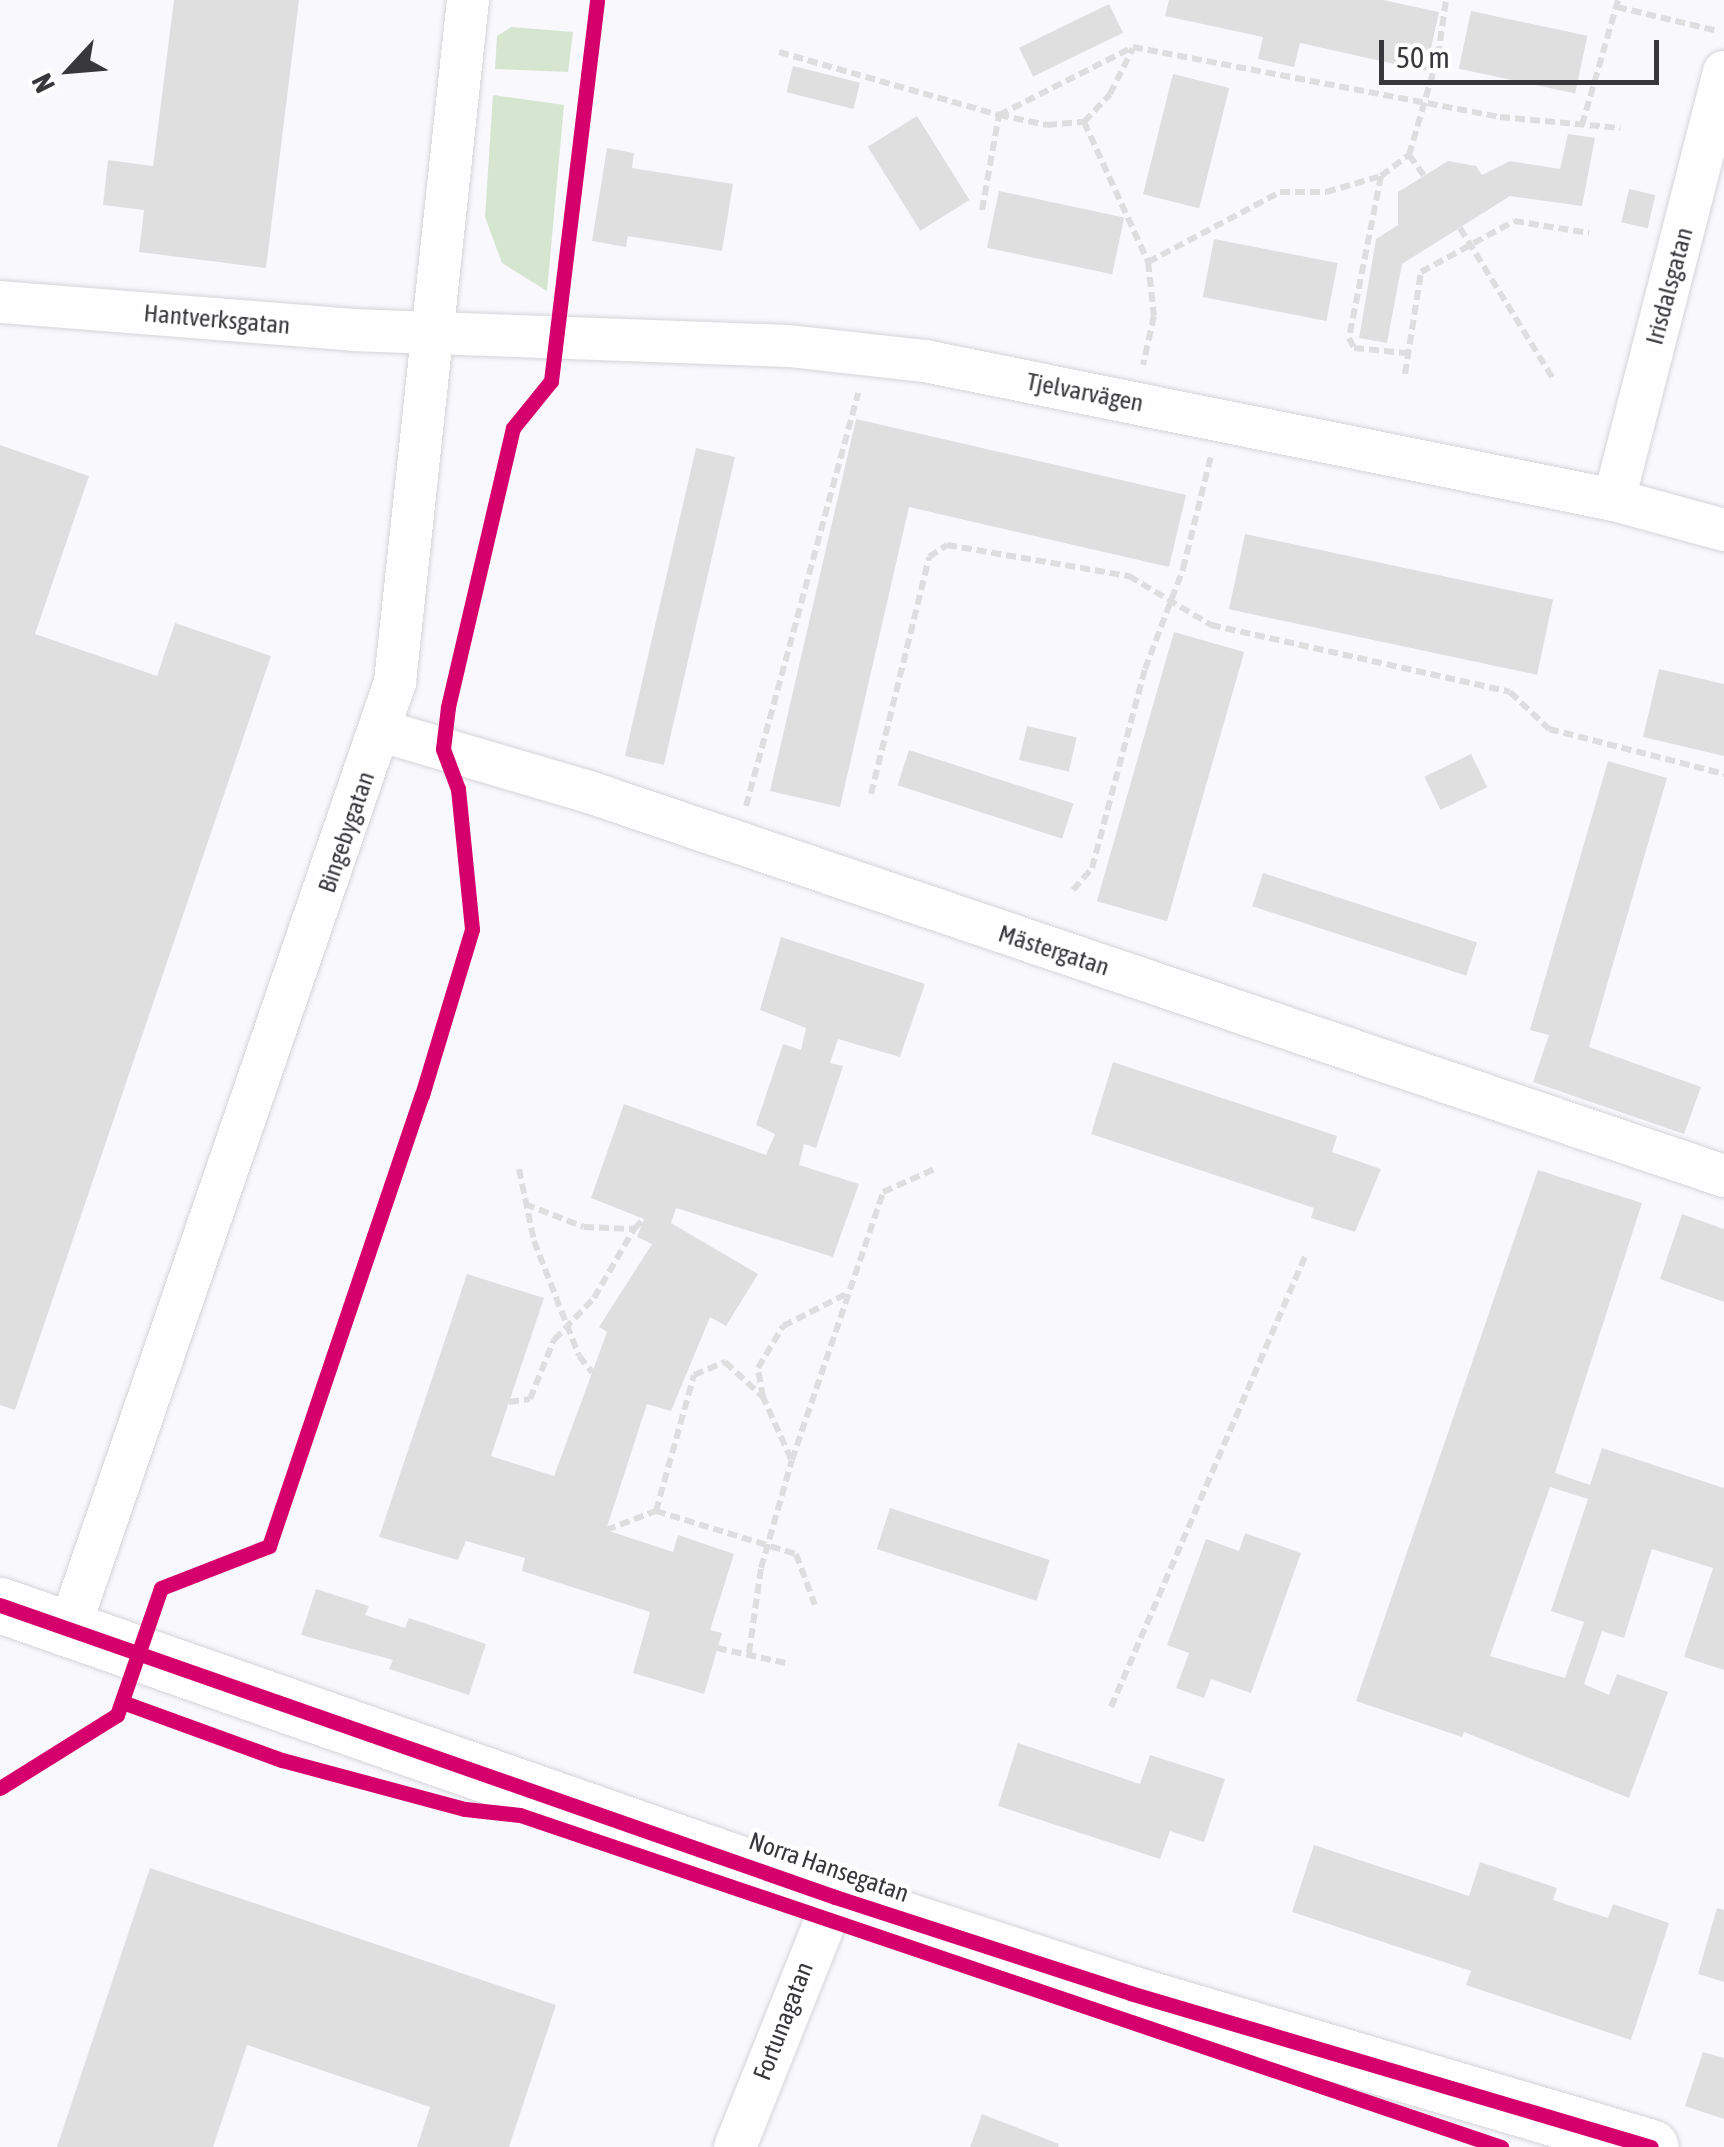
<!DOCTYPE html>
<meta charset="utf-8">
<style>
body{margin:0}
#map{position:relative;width:1724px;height:2147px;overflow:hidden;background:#f9f8fd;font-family:"Asap Condensed",sans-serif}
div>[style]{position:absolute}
.green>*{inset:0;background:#d6e5cf}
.building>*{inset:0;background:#e0dfe0;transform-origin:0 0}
.path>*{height:6px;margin-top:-3px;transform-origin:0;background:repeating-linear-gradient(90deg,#dfdedf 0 10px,transparent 0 15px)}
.roads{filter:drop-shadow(0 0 2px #d5d4d8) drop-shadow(0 0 2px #d5d4d8)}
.street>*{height:42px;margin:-21px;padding:0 21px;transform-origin:21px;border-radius:21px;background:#fefeff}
.secondary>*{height:55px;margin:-27.5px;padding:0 27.5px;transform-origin:27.5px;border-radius:27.5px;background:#fefeff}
.cycleway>*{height:15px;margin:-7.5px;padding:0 7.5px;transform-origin:7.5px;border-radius:7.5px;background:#d6006c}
span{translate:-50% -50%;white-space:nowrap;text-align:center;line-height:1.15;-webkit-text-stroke:9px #fff;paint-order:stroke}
.street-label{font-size:25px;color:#38383c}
.north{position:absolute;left:20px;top:20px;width:100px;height:100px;-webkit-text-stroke:8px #fff;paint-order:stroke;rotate:244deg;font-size:28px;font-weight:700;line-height:40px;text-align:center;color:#38383c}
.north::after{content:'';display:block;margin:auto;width:35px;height:45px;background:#38383c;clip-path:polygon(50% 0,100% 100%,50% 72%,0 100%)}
.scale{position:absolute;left:1379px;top:40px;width:280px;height:45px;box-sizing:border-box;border:5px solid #38383c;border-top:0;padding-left:12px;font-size:30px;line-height:35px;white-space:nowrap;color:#38383c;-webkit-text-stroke:8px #fff;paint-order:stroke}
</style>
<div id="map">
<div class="green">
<div style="clip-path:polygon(511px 27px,573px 32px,568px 72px,495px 69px,497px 36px)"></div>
<div style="clip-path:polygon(493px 95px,564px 105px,547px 291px,502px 263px,485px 217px)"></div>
</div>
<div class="building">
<div style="clip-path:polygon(174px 0,299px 0,266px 268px,139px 252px,144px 210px,103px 205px,108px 160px,153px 166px)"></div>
<div style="clip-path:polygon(1169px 0,1383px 0,1439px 12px,1426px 71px,1300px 43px,1294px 67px,1258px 59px,1263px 37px,1165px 16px)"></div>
<div style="left:1109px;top:4px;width:32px;height:100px;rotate:64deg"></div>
<div style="left:1471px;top:11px;width:119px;height:59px;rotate:12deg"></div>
<div style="left:793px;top:66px;width:69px;height:27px;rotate:14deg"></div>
<div style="left:1173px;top:74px;width:58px;height:124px;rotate:14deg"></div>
<div style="left:917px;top:116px;width:99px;height:58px;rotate:58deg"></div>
<div style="clip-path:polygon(1568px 134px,1595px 138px,1582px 206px,1510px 196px,1402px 264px,1387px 343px,1359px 338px,1376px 239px,1398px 225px,1398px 192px,1448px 161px,1476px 166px,1482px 175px,1510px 161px,1560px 169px)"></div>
<div style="clip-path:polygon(607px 148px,634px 153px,632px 168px,733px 184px,722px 251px,628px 236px,626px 247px,592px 241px)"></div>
<div style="left:1629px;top:189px;width:27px;height:34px;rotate:13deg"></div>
<div style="left:999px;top:191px;width:128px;height:58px;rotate:12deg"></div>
<div style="left:1214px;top:239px;width:126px;height:59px;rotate:11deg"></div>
<div style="clip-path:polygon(856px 419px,1186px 495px,1169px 567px,909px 507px,840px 807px,770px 791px)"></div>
<div style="clip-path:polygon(0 445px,89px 476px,35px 634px,157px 676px,175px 623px,271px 656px,15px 1410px,0 1405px)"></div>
<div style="left:696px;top:448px;width:40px;height:316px;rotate:13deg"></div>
<div style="left:1245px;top:534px;width:315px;height:77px;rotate:12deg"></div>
<div style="left:1174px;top:632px;width:73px;height:280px;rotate:16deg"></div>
<div style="clip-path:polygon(1659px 669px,1724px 684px,1724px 756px,1643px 737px)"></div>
<div style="left:1027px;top:726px;width:51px;height:35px;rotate:13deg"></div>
<div style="left:909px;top:750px;width:173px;height:37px;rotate:18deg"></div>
<div style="left:1471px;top:754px;width:37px;height:52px;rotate:64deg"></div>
<div style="clip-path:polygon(1608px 761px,1667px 778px,1589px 1047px,1701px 1087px,1684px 1134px,1533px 1082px,1549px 1035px,1530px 1030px)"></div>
<div style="left:1263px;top:873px;width:225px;height:35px;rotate:18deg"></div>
<div style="clip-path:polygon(781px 937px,925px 984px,900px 1057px,838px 1039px,830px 1063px,843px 1066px,816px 1148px,804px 1144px,799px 1165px,859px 1184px,833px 1257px,676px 1208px,671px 1223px,758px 1274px,726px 1326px,710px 1317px,671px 1411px,647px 1404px,606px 1530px,673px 1552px,678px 1535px,734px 1554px,710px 1630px,722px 1633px,704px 1694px,633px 1673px,650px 1612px,522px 1571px,525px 1558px,466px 1541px,458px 1560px,379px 1537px,467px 1274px,544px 1298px,491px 1456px,554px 1476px,607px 1332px,599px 1327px,652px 1244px,637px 1237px,644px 1219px,591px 1198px,624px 1104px,766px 1155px,775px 1134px,756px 1125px,783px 1044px,801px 1050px,806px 1028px,760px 1010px)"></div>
<div style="clip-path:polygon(1113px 1062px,1337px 1136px,1332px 1152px,1381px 1169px,1355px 1232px,1311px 1218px,1314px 1208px,1091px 1134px)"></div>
<div style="clip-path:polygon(evenodd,1538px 1170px,1642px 1203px,1555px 1473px,1590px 1485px,1602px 1448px,1724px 1488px,1724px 1670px,1684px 1657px,1713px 1568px,1652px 1549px,1624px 1638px,1602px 1631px,1584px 1684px,1609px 1695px,1617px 1674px,1668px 1692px,1629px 1798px,1464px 1732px,1462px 1737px,1356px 1701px,1538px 1170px,1550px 1487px,1588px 1499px,1551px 1611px,1584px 1622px,1565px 1678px,1490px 1656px,1550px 1487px)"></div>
<div style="clip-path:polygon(1682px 1214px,1724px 1229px,1724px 1302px,1660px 1279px)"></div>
<div style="left:890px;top:1508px;width:168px;height:43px;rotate:18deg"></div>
<div style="clip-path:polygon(1245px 1533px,1301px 1553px,1251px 1693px,1211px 1679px,1204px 1698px,1176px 1688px,1189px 1653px,1167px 1645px,1206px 1539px,1239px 1551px)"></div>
<div style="clip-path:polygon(316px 1589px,369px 1606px,365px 1615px,405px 1628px,409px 1618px,486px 1644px,469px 1695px,389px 1669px,393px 1660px,301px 1635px)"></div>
<div style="clip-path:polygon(1018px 1743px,1140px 1784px,1150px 1755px,1225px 1779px,1204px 1842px,1170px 1831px,1160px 1859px,998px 1806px)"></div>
<div style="clip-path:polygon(1314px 1845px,1469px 1896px,1480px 1862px,1557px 1888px,1553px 1900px,1608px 1918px,1613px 1904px,1669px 1923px,1631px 2040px,1466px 1985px,1471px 1971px,1292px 1912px)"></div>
<div style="clip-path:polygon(150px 1868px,556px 2005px,509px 2147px,417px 2147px,430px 2107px,247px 2045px,213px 2147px,57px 2147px)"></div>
<div style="clip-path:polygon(1717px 1908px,1724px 1910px,1724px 1982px,1698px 1974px)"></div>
<div style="clip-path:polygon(1703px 2052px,1724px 2058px,1724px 2119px,1685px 2106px)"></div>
<div style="clip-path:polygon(982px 2114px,1059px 2144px,1058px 2147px,970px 2147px)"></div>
</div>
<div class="path">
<div style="left:1617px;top:7px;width:104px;rotate:13.4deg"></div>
<div style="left:779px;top:52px;width:229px;rotate:16deg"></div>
<div style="left:999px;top:115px;width:150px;rotate:-26.9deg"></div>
<div style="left:1133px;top:47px;width:374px;rotate:10.8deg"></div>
<div style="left:1500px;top:117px;width:121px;rotate:5.2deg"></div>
<div style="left:1084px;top:122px;width:154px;rotate:65.4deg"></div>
<div style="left:1148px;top:262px;width:54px;rotate:83.7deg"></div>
<div style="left:1154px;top:316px;width:50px;rotate:102.7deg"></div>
<div style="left:1582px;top:125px;width:130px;rotate:-73.9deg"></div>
<div style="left:1409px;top:155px;width:26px;rotate:54deg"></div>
<div style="left:1381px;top:176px;width:165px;rotate:101.2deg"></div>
<div style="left:1349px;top:338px;width:11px;rotate:63deg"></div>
<div style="left:1354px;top:348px;width:52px;rotate:5.5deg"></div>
<div style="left:982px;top:210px;width:97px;rotate:-79.9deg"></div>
<div style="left:999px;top:115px;width:49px;rotate:11.8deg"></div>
<div style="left:1047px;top:125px;width:37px;rotate:-5deg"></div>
<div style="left:1084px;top:122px;width:38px;rotate:-47deg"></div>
<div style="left:1110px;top:94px;width:51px;rotate:-63.4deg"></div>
<div style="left:1460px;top:228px;width:179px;rotate:58.3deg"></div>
<div style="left:1148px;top:262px;width:149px;rotate:-27.9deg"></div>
<div style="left:1280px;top:192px;width:46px"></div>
<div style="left:1326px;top:192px;width:57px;rotate:-16.2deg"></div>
<div style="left:1381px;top:176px;width:35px;rotate:-37deg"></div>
<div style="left:1409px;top:155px;width:103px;rotate:-73.7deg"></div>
<div style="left:1438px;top:56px;width:57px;rotate:-81.9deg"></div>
<div style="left:1405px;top:374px;width:103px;rotate:-81.1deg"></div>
<div style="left:1421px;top:272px;width:106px;rotate:-28.7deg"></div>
<div style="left:1514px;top:221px;width:76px;rotate:9.1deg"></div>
<div style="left:871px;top:794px;width:244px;rotate:-76.2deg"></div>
<div style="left:929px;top:557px;width:22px;rotate:-34deg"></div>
<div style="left:947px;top:545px;width:185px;rotate:9.7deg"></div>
<div style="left:1129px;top:576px;width:96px;rotate:30.9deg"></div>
<div style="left:1211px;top:625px;width:306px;rotate:12.6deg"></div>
<div style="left:1510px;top:692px;width:54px;rotate:43.5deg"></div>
<div style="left:1549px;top:729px;width:181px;rotate:14.4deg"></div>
<div style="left:746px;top:806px;width:428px;rotate:-74.8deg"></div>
<div style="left:1073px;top:890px;width:29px;rotate:-49deg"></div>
<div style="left:1092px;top:868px;width:206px;rotate:-75.1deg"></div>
<div style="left:1145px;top:669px;width:107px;rotate:-69.2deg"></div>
<div style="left:1183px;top:569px;width:116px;rotate:-76.1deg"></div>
<div style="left:519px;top:1169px;width:74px;rotate:78.2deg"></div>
<div style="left:534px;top:1241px;width:123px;rotate:68.6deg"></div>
<div style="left:579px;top:1356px;width:21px;rotate:51deg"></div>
<div style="left:525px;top:1204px;width:63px;rotate:21.3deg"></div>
<div style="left:584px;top:1227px;width:50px;rotate:2.3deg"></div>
<div style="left:634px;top:1229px;width:14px;rotate:-45deg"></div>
<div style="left:509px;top:1402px;width:21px;rotate:-8deg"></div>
<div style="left:530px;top:1399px;width:64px;rotate:-67.9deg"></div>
<div style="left:554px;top:1340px;width:58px;rotate:-46.4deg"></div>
<div style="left:594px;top:1298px;width:80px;rotate:-59.9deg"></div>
<div style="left:791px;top:1459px;width:68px;rotate:-114.3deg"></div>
<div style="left:763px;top:1397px;width:29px;rotate:-100deg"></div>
<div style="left:758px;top:1368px;width:49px;rotate:-59.2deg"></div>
<div style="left:783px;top:1326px;width:75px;rotate:-26.9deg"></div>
<div style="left:656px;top:1511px;width:141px;rotate:-74.4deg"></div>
<div style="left:694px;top:1375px;width:34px;rotate:-23deg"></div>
<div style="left:725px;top:1362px;width:52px;rotate:42.6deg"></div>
<div style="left:606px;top:1530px;width:53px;rotate:-20.8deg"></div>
<div style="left:656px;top:1511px;width:146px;rotate:17.1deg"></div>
<div style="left:796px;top:1554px;width:54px;rotate:69.6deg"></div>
<div style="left:717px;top:1648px;width:70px;rotate:12.4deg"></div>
<div style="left:749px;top:1653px;width:86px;rotate:-82deg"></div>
<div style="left:761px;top:1568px;width:112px;rotate:-74deg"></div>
<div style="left:792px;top:1460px;width:283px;rotate:-71.2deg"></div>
<div style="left:883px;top:1192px;width:59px;rotate:-24deg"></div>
<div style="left:1111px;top:1707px;width:492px;rotate:-66.7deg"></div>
</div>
<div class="roads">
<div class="street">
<div style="left:0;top:302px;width:353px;rotate:4.5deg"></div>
<div style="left:352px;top:330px;width:437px;rotate:2.1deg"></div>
<div style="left:789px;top:346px;width:137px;rotate:6.3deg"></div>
<div style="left:925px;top:361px;width:703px;rotate:11.41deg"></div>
<div style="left:1614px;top:500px;width:114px;rotate:15.3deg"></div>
<div style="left:1614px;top:500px;width:442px;rotate:-75.6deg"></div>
<div style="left:382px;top:731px;width:213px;rotate:16.4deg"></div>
<div style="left:586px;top:791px;width:1201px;rotate:18.69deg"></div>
<div style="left:69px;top:1629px;width:1002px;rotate:-71deg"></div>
<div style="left:395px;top:682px;width:686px;rotate:-83.89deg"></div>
<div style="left:735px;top:2147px;width:269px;rotate:-68.2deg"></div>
</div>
<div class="secondary">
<div style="left:0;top:1605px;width:885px;rotate:19.27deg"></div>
<div style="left:835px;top:1897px;width:310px;rotate:18deg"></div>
<div style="left:1130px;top:1993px;width:543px;rotate:16.47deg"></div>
</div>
</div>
<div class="cycleway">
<div style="left:0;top:1605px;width:885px;rotate:19.27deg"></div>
<div style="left:835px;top:1897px;width:310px;rotate:18deg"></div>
<div style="left:1130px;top:1993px;width:543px;rotate:16.47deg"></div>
<div style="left:125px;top:1703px;width:167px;rotate:20deg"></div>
<div style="left:282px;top:1760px;width:189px;rotate:15deg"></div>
<div style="left:465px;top:1809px;width:55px;rotate:6.2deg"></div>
<div style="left:520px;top:1815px;width:1036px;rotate:18.7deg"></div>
<div style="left:0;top:1788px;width:138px;rotate:-32deg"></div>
<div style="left:117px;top:1715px;width:134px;rotate:-70.9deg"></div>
<div style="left:161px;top:1588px;width:116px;rotate:-21.3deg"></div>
<div style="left:269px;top:1546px;width:476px;rotate:-71.3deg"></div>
<div style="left:422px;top:1095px;width:173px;rotate:-73.2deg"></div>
<div style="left:472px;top:929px;width:141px;rotate:-95.7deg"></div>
<div style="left:458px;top:789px;width:43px;rotate:-110.6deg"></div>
<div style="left:443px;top:749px;width:42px;rotate:-83.2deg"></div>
<div style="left:448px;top:707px;width:286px;rotate:-76.9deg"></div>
<div style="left:513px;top:428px;width:60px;rotate:-51deg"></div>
<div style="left:551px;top:381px;width:384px;rotate:-83.1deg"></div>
</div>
<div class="street-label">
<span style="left:1669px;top:286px;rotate:-75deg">Irisdalsgatan</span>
<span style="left:217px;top:319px;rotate:5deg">Hantverksgatan</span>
<span style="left:1085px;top:392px;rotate:11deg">Tjelvarvägen</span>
<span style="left:346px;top:832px;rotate:-71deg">Bingebygatan</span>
<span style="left:1054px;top:950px;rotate:18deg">Mästergatan</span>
<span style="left:829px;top:1867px;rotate:19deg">Norra Hansegatan</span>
<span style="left:783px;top:2021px;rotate:-69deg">Fortunagatan</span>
</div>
<div class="north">N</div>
<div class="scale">50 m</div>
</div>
